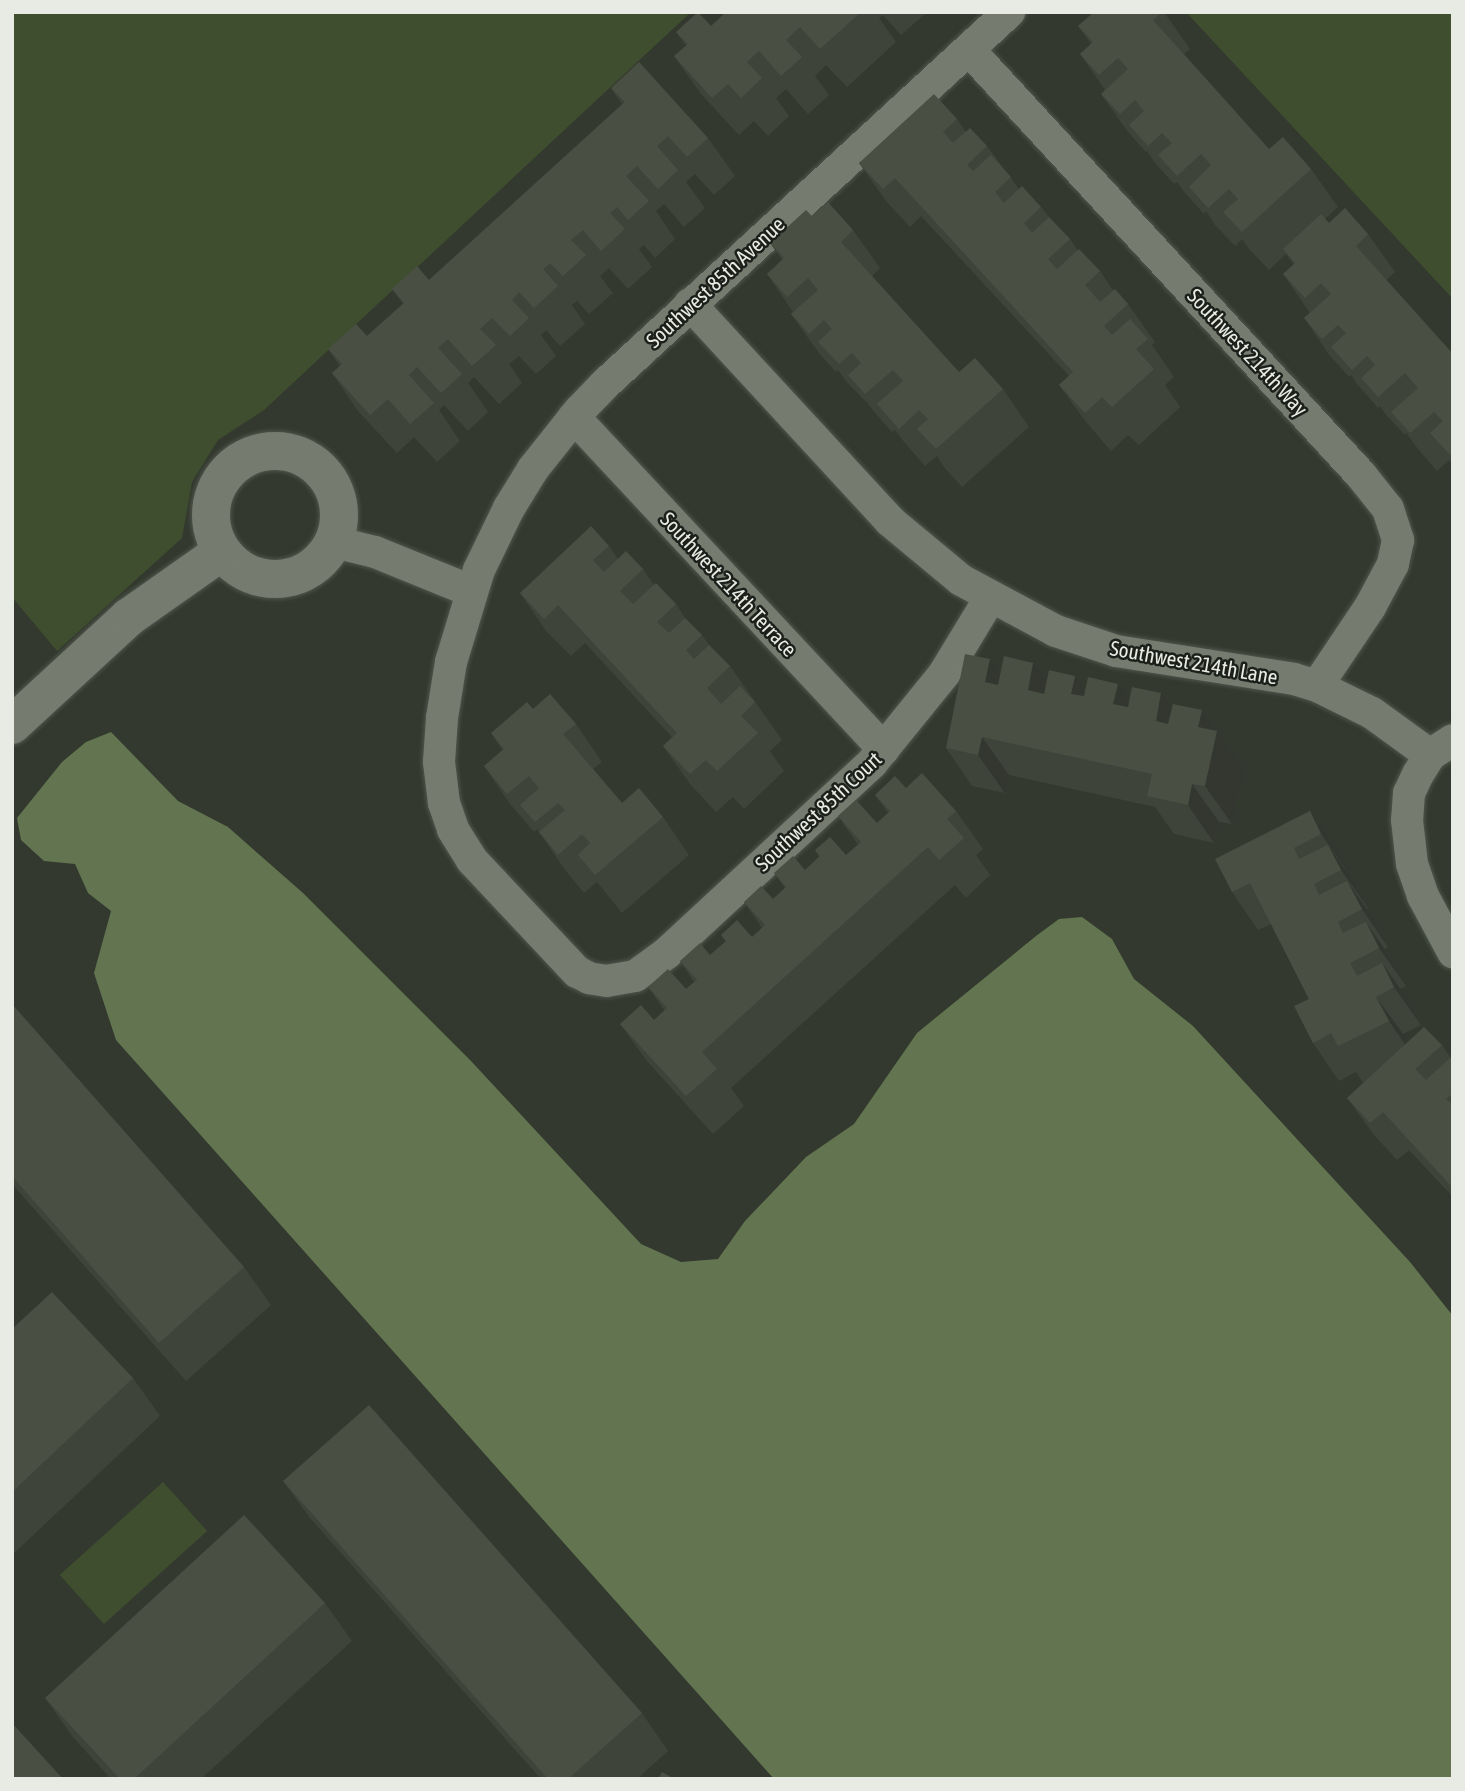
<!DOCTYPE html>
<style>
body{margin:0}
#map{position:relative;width:1465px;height:1791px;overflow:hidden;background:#33392e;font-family:"Asap Condensed",sans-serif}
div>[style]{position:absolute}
.green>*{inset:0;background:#3f4e2f;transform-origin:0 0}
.water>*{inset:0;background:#627550}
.roads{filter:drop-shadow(0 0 2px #50554c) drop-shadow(0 0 2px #50554c)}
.street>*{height:32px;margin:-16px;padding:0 16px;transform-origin:16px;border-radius:16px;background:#757c6f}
.secondary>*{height:38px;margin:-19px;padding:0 19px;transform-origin:19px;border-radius:19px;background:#757c6f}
.secondary>.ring{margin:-19px;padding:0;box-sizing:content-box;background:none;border:38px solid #757c6f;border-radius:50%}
.wall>*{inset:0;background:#3f443a}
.shaded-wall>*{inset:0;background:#33372f}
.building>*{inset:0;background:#494f43}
span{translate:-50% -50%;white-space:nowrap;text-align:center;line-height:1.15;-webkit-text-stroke:5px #1c1f1a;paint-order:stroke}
.street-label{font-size:21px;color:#e7ebe4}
.frame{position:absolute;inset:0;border:14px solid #e7ebe4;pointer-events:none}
</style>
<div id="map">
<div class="green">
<div style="clip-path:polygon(12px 12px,691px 12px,264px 410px,218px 440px,192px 482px,182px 538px,57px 651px,12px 597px)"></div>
<div style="clip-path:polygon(1186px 12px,1453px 12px,1453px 299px)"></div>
<div style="left:163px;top:1482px;width:66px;height:139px;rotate:48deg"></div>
</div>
<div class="water">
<div style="clip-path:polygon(111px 732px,178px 801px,228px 827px,303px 893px,471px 1061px,641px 1244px,681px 1262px,718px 1259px,745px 1221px,806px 1157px,854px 1124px,917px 1033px,1036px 936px,1059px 919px,1082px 917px,1112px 939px,1134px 979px,1193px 1026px,1410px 1262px,1453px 1316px,1453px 1779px,774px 1779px,116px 1040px,94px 973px,111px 911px,88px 893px,75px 864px,44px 861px,21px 840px,17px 818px,62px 762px,86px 742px)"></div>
</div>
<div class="roads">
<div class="street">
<div style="left:969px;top:50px;width:578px;rotate:47.31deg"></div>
<div style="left:1361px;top:475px;width:43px;rotate:51.5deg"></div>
<div style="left:1388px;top:509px;width:33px;rotate:72deg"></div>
<div style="left:1398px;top:540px;width:25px;rotate:102deg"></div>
<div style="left:1393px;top:564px;width:49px;rotate:118.1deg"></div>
<div style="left:1370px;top:607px;width:95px;rotate:123.9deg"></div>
<div style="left:690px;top:304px;width:295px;rotate:47.3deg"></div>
<div style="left:890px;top:521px;width:92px;rotate:39.7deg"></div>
<div style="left:961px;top:580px;width:108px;rotate:28.2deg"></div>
<div style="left:1056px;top:631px;width:63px;rotate:18.4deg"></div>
<div style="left:1116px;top:651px;width:180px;rotate:8.9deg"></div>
<div style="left:1294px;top:679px;width:24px;rotate:17deg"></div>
<div style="left:1317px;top:686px;width:61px;rotate:26.1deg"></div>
<div style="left:1372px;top:713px;width:72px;rotate:35.9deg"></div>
<div style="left:574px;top:417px;width:454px;rotate:47deg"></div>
<div style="left:334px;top:542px;width:42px;rotate:13.7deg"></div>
<div style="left:375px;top:552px;width:104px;rotate:22.1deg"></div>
<div style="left:990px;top:598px;width:89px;rotate:121.2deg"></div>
<div style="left:944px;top:674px;width:114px;rotate:129deg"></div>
<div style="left:872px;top:763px;width:280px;rotate:137.2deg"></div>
<div style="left:667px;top:953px;width:39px;rotate:144deg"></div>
<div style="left:635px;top:976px;width:28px;rotate:170deg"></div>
<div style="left:607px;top:981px;width:18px;rotate:-171deg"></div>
<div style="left:589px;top:978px;width:13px;rotate:-153deg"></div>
<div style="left:577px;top:972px;width:154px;rotate:-133.2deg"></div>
<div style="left:472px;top:860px;width:36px;rotate:-122deg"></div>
<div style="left:453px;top:829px;width:28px;rotate:-109deg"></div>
<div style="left:444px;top:803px;width:41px;rotate:-97deg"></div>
<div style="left:439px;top:762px;width:44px;rotate:-86.1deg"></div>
<div style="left:442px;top:718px;width:57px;rotate:-80.9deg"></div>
<div style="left:451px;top:662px;width:96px;rotate:-73.1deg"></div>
<div style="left:479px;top:570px;width:69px;rotate:-64.2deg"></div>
<div style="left:509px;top:508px;width:46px;rotate:-58.4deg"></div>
<div style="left:533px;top:469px;width:75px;rotate:-51.5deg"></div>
<div style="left:580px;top:410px;width:35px;rotate:-46deg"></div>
<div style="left:604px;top:385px;width:551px;rotate:-42.64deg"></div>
<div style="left:1453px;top:740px;width:27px;rotate:147deg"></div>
<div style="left:1430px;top:755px;width:22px;rotate:122deg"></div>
<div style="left:1418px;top:774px;width:21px;rotate:115deg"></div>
<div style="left:1409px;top:793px;width:27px;rotate:94deg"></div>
<div style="left:1407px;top:820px;width:44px;rotate:83.5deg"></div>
<div style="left:1412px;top:864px;width:34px;rotate:71deg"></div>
<div style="left:1423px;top:896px;width:64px;rotate:61.8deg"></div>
</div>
<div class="secondary">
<div class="ring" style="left:211px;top:451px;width:90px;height:90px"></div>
<div style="left:12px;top:725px;width:159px;rotate:-42.7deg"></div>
<div style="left:129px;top:617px;width:113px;rotate:-35.2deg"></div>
</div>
</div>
<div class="wall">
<div style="clip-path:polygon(726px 12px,927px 12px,901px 35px,883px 15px,879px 18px,896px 42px,847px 87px,826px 65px,815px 76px,829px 95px,808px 114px,786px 89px,776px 98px,789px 116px,768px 136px,754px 121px,739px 135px,701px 94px,674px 56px,686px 46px,676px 32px,711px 26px)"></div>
<div style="clip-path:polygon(1094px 12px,1164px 12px,1190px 49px,1184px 54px,1269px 149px,1311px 169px,1338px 207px,1325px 219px,1329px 223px,1368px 234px,1395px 272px,1386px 280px,1453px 354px,1453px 465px,1449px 460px,1437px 471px,1418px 449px,1406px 433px,1405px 435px,1387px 416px,1380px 406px,1378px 408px,1357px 384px,1351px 375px,1349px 377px,1330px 356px,1304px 318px,1310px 313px,1283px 274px,1294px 265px,1286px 254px,1269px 270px,1250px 250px,1242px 239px,1235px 246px,1215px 225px,1206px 211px,1204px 214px,1185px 193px,1177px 182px,1174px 184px,1155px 163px,1147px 151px,1146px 152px,1128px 132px,1101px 94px,1105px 90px,1080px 54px,1091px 44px,1078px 26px)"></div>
<div style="clip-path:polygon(611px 88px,708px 138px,735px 176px,714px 195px,695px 174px,686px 182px,705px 208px,684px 227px,664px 204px,656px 211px,675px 239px,655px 258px,644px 245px,639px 249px,652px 267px,628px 289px,609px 268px,600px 276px,613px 293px,589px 314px,577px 301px,572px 305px,585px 324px,560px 346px,546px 330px,541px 335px,556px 356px,536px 374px,519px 356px,509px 364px,522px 383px,499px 404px,474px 377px,468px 383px,488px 412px,468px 431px,444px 405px,439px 410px,460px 441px,437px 462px,414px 437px,397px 453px,358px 411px,332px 373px,340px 366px,328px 349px,367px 336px,403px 304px,392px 289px,429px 280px,622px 104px)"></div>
<div style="clip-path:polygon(957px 119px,966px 132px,987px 146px,1019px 189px,1041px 207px,1049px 217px,1070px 239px,1078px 251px,1100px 271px,1113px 290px,1128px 304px,1155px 342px,1152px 345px,1174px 377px,1165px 385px,1180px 407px,1139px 445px,1128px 435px,1111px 451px,1086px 422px,1059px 385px,1069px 376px,921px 216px,910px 227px,886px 201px,859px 163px)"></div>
<div style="clip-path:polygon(812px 216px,853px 230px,880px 268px,872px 276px,959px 372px,1003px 389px,1029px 427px,962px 487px,944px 467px,937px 456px,925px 466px,904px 442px,895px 430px,892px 432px,875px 413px,866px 401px,866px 402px,845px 380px,838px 370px,836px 372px,818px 352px,791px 314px,793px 312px,767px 274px,782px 260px,770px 243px)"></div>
<div style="clip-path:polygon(609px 546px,618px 559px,643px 569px,654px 585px,676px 604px,685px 618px,702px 635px,709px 645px,730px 666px,782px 740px,770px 751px,784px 771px,744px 809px,733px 797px,716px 812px,690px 784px,663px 746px,672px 737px,585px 643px,571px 656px,546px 631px,520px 593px)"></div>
<div style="clip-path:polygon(1033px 663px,1047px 683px,1075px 676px,1085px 690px,1172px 709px,1202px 710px,1244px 769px,1232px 824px,1219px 822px,1214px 843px,1174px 834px,1155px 807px,1009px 775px,1005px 793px,972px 786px,946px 748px,1000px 674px)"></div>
<div style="clip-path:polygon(533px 709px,576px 724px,602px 762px,593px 769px,622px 803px,663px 817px,689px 855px,622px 913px,597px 882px,584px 893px,565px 870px,537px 829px,534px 832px,510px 804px,484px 766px,502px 750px,491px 733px)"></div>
<div style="clip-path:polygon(906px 788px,956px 811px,983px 849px,976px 855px,990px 875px,966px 898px,955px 885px,731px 1088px,744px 1106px,713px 1134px,647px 1061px,620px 1024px,654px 1020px,665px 1011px,648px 987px,686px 989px,694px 982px,680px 961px,710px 955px,726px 942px,721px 935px,752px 937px,762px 928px,744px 902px,773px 899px,785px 888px,774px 873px,805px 870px,819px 857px,815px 850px,846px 855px,858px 845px,838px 816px,877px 823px,888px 813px,875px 795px)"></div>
<div style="clip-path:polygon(1310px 811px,1337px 849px,1348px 873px,1355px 883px,1368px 908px,1367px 909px,1374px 919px,1388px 947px,1385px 949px,1392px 960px,1406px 986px,1400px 989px,1409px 1001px,1421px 1025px,1403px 1034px,1407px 1043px,1442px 1045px,1453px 1061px,1453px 1197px,1409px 1150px,1397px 1160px,1374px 1135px,1347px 1098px,1363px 1083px,1356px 1072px,1339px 1081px,1313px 1043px,1309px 999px,1271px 924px,1258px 930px,1232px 892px)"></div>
<div style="clip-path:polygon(12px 1004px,244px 1267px,271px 1305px,186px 1381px,12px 1184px)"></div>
<div style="clip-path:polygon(12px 1329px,133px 1378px,160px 1416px,12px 1555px)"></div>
<div style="clip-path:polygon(283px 1481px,642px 1713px,668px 1751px,637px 1779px,541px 1779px,310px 1518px)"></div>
<div style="clip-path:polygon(325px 1603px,352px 1641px,201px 1779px,111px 1779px,72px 1736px,45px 1698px)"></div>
</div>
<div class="shaded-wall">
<div style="clip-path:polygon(990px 659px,1016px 697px,985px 682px)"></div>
<div style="clip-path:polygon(1033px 663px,1060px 701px,1028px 690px)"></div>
<div style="clip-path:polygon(1075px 676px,1101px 713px,1071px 694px)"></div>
<div style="clip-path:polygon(1118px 684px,1144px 722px,1113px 704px)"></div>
<div style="clip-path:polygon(1161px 693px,1188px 731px,1156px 721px)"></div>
<div style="clip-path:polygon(1202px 710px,1244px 769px,1232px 824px,1205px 786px,1198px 727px)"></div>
<div style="clip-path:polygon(982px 737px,1009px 775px,1005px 793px,978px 755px)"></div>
<div style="clip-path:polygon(1192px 784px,1219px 822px,1214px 843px,1188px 805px)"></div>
<div style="clip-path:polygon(1310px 811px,1337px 849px,1348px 872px,1321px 834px)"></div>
<div style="clip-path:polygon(1328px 845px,1355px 883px,1368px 908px,1341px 870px)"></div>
<div style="clip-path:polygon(1347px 881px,1374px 919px,1388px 947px,1362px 909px)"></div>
<div style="clip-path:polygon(1366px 922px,1392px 960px,1406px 986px,1379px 948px)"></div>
<div style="clip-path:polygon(1382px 963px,1409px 1001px,1421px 1025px,1394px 987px)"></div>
<div style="clip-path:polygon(1376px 997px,1403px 1034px,1415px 1059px,1389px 1021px)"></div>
</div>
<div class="building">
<div style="clip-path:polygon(698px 12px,711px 26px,726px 12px,861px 12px,820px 49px,800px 27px,786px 40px,802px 57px,781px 76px,759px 51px,747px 62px,762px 78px,741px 98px,728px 84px,712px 98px,674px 56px,688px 44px,676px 32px)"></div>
<div style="clip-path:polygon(1094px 12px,1162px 12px,1153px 20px,1269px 149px,1283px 137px,1311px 169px,1242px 232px,1223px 212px,1238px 199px,1229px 189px,1208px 208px,1189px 187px,1211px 165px,1201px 154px,1177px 176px,1158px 155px,1172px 143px,1162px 133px,1148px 146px,1129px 125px,1144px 111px,1135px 100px,1120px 114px,1101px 94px,1128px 69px,1118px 58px,1099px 75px,1080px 54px,1093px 42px,1078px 26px)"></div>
<div style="clip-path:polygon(639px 62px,708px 138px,687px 157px,668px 136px,657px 146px,678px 170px,658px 189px,637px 166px,626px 176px,649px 201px,628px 220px,617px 207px,610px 213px,625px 229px,601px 251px,583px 230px,571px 240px,586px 255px,563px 276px,550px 263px,543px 269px,558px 286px,534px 308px,519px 292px,512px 300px,529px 318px,510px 336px,492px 318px,480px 329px,496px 345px,472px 366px,448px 339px,438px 348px,462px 374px,441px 393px,417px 367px,409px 375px,434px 403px,410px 424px,388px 399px,370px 415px,332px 373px,342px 364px,328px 349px,356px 324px,367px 336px,404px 303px,392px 289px,417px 266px,429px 280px,625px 102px,611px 88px)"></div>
<div style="clip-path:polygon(934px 94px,957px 119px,943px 132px,953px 143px,970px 128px,987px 146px,967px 165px,973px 171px,991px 155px,1011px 177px,995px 192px,1004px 203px,1022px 186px,1041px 207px,1024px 223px,1032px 233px,1049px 217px,1070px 239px,1048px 259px,1057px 269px,1079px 249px,1100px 271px,1085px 285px,1100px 302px,1115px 289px,1128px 304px,1104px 326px,1112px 335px,1130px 319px,1148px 339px,1136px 349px,1154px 369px,1112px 407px,1102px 397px,1085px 413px,1059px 385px,1073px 372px,895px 178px,883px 189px,859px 163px)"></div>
<div style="clip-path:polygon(828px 202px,853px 230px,841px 242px,959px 372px,975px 358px,1003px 389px,936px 449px,917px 429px,928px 419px,919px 410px,899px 429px,877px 404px,903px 381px,893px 370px,865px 394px,848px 375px,861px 363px,852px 353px,839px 364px,818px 342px,832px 329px,824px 320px,809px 334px,791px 314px,818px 290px,808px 278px,787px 297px,767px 274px,784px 258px,770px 243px,806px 210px,812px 216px)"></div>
<div style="clip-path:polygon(1345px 208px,1368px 234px,1356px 246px,1453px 354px,1453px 452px,1450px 455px,1430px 433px,1443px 421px,1434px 412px,1410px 433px,1391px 412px,1418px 388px,1405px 373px,1378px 397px,1361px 378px,1375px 365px,1367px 356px,1352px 370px,1331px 347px,1346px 333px,1338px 325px,1322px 339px,1304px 318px,1331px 294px,1321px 283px,1305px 298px,1283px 274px,1295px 263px,1283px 249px,1321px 214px,1329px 223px)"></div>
<div style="clip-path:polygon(591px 526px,609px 546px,593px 560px,604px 572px,626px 551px,643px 569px,620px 591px,633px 604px,656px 583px,676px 604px,657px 622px,669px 633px,685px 618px,702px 635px,686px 650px,694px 659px,709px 645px,730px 666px,707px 688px,721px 704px,740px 686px,755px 702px,741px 716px,758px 733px,717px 771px,706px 760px,690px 774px,663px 746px,677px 733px,558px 605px,544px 619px,520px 593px)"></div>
<div style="clip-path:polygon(965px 654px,990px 659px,985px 682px,998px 685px,1004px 656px,1033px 663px,1028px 690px,1044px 694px,1049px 670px,1075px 676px,1071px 694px,1084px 696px,1088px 677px,1118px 684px,1113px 704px,1128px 707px,1132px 687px,1161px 693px,1156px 721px,1168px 724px,1173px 704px,1202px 710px,1198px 727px,1217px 731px,1205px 786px,1192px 784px,1188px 805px,1147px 796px,1152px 774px,982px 737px,978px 755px,946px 748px)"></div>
<div style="clip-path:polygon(550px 694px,576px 724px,563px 734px,622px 803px,639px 788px,663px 817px,595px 875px,578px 855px,590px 843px,582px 834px,558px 855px,539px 832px,565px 810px,558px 803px,535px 822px,520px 805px,539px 788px,529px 776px,507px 794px,484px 766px,504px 749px,491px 733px,527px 702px,533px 709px)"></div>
<div style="clip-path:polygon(922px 773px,956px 811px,947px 819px,964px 838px,939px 860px,928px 847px,702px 1052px,717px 1069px,686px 1096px,620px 1024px,641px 1005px,654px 1020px,667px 1008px,648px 987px,668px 969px,686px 989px,697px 980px,680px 961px,700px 943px,710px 955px,726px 941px,721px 935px,737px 920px,752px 937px,765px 925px,744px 902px,761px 886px,773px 899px,786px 887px,774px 873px,793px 856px,805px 870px,820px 856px,815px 850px,830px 837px,846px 855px,861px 842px,838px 816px,856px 800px,877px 823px,890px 811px,875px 795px,895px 776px,906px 788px)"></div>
<div style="clip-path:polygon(1310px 811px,1321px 834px,1294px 848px,1299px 859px,1328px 845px,1341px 870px,1314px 884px,1319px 895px,1347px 881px,1362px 909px,1338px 922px,1343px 933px,1366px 922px,1379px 948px,1350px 963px,1357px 976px,1382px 963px,1394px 987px,1376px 997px,1389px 1021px,1338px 1046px,1331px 1033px,1313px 1043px,1294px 1006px,1309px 999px,1250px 883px,1232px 892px,1215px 859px)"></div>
<div style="clip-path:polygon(12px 1004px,244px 1267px,159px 1343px,12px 1176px)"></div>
<div style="clip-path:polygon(1424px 1027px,1442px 1045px,1415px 1069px,1426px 1080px,1450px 1058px,1453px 1061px,1453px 1093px,1446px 1099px,1453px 1105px,1453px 1188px,1383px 1112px,1370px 1123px,1347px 1098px)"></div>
<div style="clip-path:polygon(52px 1292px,133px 1378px,12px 1492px,12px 1329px)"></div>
<div style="clip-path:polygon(369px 1405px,642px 1713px,568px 1779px,548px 1779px,283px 1481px)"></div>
<div style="clip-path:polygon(244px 1515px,325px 1603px,134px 1779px,120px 1779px,45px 1698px)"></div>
<div style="clip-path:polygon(12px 1723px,63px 1779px,12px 1779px)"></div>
<div style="clip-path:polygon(662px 1772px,675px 1779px,658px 1779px)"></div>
</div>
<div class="street-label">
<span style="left:715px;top:282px;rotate:-43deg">Southwest 85th Avenue</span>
<span style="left:1248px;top:352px;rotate:47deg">Southwest 214th Way</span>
<span style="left:729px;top:584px;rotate:47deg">Southwest 214th Terrace</span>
<span style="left:1194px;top:662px;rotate:10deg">Southwest 214th Lane</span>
<span style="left:818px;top:811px;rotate:-43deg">Southwest 85th Court</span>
</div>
<div class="frame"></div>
</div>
